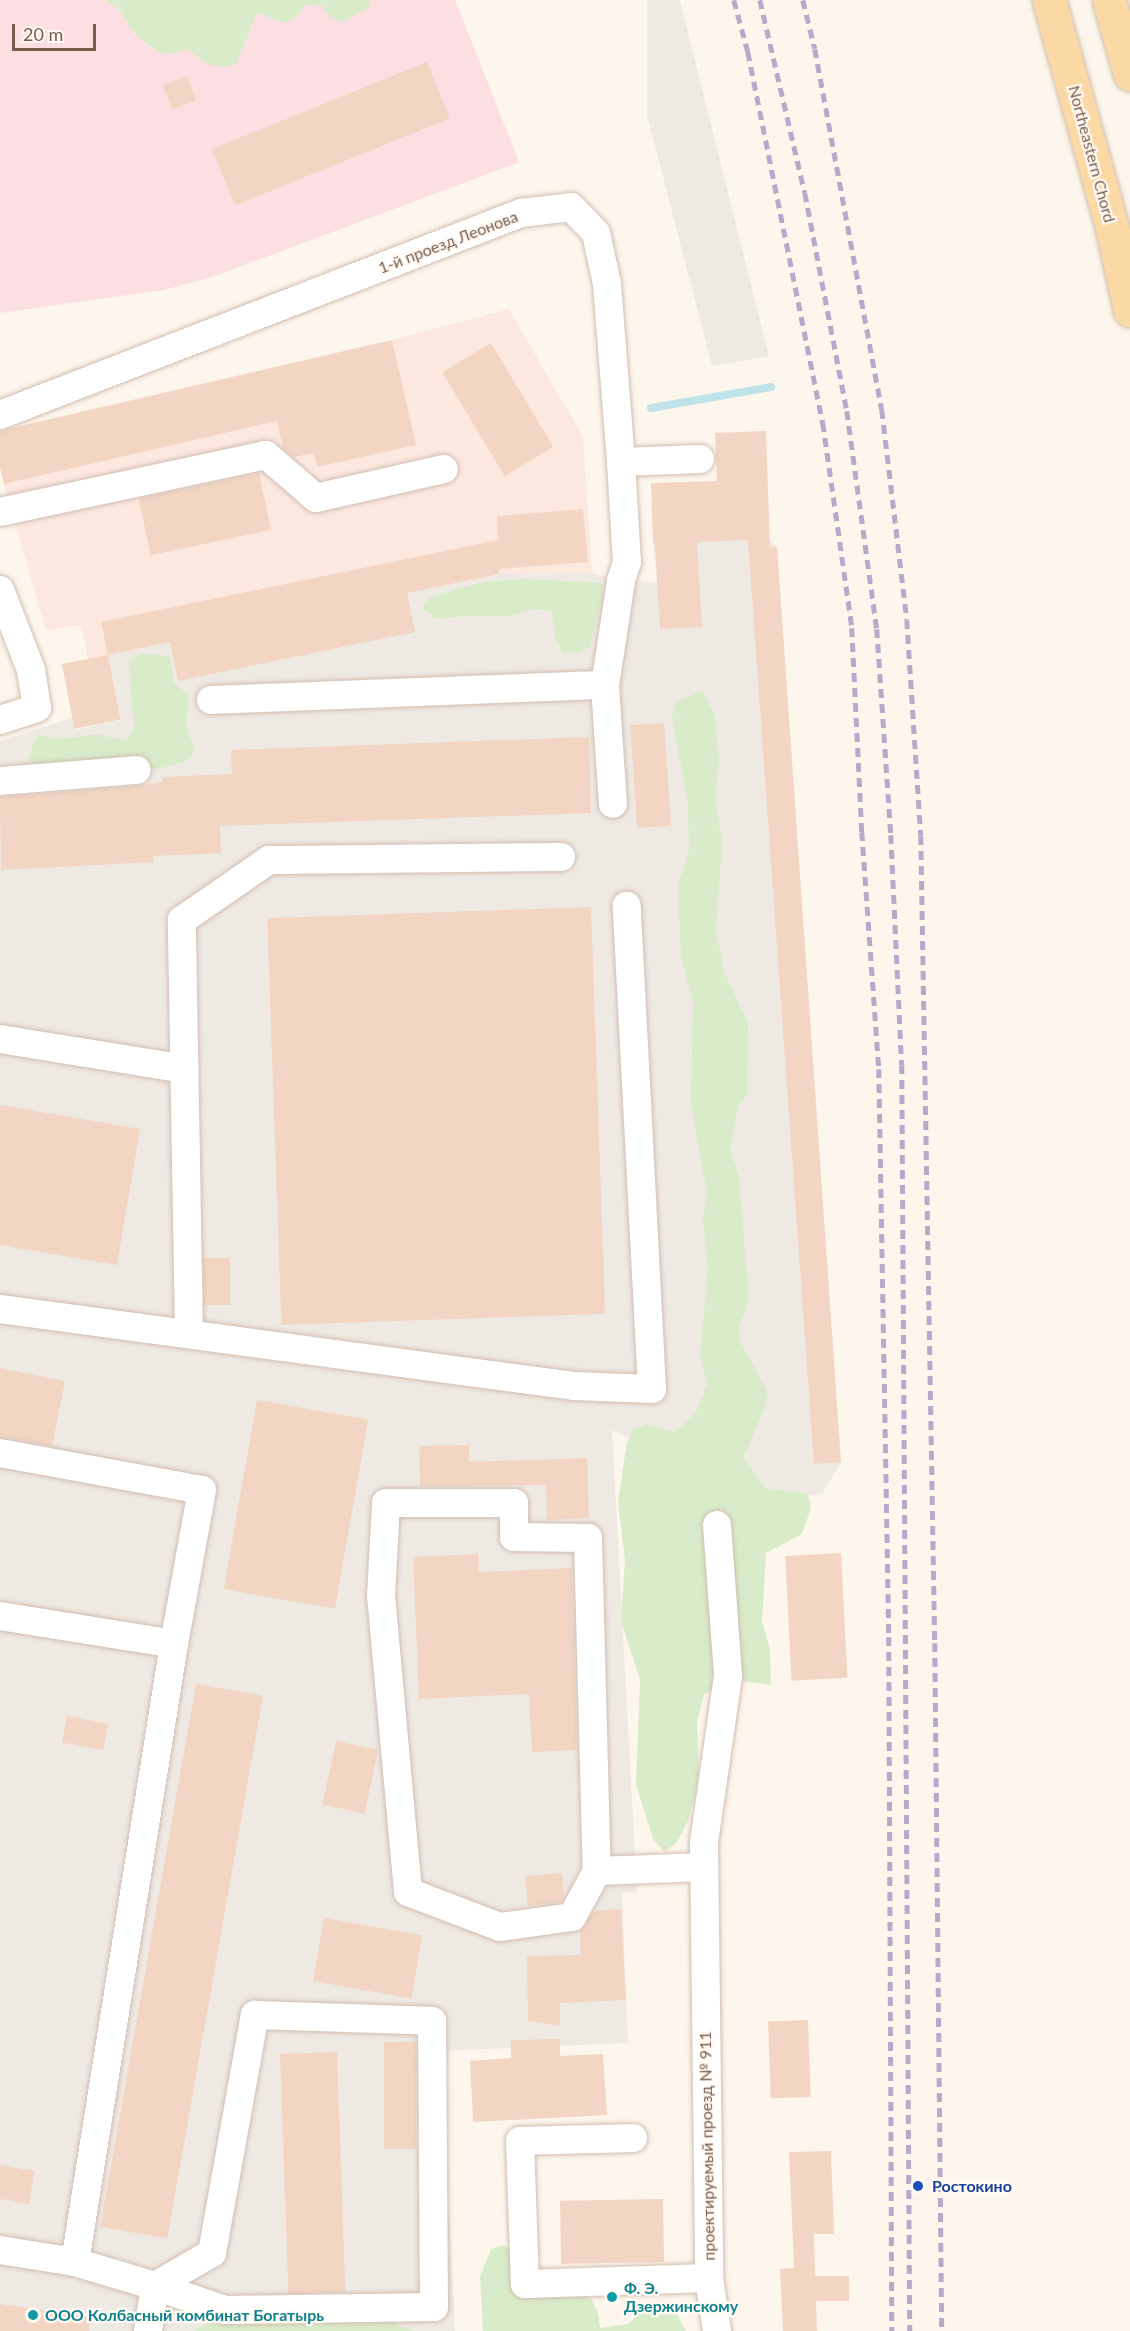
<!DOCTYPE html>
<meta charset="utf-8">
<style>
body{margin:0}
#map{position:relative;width:1130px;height:2331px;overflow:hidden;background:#fdf6ec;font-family:Lato,sans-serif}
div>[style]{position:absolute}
.commercial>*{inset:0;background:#fde8e0}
.industrial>*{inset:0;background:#efe9e4}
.medical>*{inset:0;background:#fbdfe3}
.green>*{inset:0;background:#d8ecc9}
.stream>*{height:8px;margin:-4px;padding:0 4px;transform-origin:4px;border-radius:4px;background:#bfe3e8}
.building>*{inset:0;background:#f3d5c3;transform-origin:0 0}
.roads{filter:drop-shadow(0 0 2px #d1beb0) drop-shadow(0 0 2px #d1beb0)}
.minor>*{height:28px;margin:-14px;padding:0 14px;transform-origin:14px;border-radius:14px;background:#fff}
.major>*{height:33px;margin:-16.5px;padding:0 16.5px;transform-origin:16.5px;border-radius:16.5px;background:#fbd9a5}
.rail>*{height:4.5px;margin-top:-2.25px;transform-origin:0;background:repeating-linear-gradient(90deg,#b9a8c9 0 9px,transparent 0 15px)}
.dots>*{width:16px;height:16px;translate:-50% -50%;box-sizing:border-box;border:3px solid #fffaf3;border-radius:50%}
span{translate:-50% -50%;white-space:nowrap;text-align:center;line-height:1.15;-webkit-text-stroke:4.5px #fffaf3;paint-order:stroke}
.street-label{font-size:16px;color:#7a5c4d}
.transit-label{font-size:16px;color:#164399;font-weight:700}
.left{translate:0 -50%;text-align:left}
.culture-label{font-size:16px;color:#0d838f;font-weight:700}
.scale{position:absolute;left:12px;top:24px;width:84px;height:27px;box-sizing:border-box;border:3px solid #7a5c4d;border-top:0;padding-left:8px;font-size:18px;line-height:21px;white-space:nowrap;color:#7a5c4d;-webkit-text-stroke:4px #fffaf3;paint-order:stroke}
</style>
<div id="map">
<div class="commercial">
<div style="clip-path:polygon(509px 309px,583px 437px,592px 573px,499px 574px,88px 659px,81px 625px,46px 631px,4px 484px,0 468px,0 430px,392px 340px)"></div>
</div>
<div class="industrial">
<div style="clip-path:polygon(647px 0,680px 0,769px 356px,712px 366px,647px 115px)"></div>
<div style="clip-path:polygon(769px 539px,777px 547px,841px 1462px,822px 1494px,759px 1501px,612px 1430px,637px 1892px,622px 1893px,628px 2043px,441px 2051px,455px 2331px,0 2331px,0 741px,72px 718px,75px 730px,121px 720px,108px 655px,499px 574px,592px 573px,621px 581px,657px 582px,653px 543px)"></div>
</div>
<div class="medical">
<div style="clip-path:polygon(0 0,455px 0,519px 162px,215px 276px,164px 290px,0 313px)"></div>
</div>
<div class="green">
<div style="clip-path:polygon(105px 0,371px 0,368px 8px,343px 22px,329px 16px,321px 5px,306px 5px,297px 16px,284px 23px,257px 13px,236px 64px,223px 67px,209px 65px,187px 49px,173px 54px,158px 52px,136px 35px,119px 10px)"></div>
<div style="clip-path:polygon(525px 579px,602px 583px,603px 592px,590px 647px,578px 652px,564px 653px,556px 641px,552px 611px,536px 609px,507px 616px,465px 616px,436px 619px,422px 608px,431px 597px,483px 582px)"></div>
<div style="clip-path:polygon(141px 653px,170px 657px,174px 683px,189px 695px,186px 725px,195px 752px,184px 762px,157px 769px,142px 766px,40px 769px,29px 760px,32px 746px,39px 735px,67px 739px,95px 734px,124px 740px,134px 731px,129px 660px)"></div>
<div style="clip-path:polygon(703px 691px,715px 717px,719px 759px,715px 801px,722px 842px,716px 930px,724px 972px,748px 1023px,747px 1095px,738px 1106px,730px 1150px,739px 1177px,749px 1300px,739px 1327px,740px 1341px,767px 1390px,766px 1404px,744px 1457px,766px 1489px,808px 1494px,811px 1508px,802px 1534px,766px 1553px,762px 1622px,770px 1649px,771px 1685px,743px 1681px,704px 1694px,697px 1722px,699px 1778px,689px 1819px,676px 1844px,664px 1851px,654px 1841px,636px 1785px,640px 1679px,621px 1621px,625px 1560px,618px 1502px,627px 1442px,634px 1429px,647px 1424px,675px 1432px,696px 1412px,707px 1384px,700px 1356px,708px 1269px,703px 1220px,707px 1192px,691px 1105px,693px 1001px,681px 957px,678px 886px,689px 850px,688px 805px,672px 715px,677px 701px)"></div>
<div style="clip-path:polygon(504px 2245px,592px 2300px,598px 2313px,600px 2328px,628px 2324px,649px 2304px,663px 2301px,676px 2312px,686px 2331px,483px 2331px,480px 2277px,491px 2249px)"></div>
<div style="clip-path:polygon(387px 2314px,397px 2325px,415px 2331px,195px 2331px,213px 2321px,241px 2316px)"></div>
</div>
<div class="stream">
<div style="left:651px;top:408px;width:122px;rotate:-9.9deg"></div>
</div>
<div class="building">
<div style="left:427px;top:62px;width:61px;height:232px;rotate:68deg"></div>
<div style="left:187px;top:76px;width:26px;height:26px;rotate:69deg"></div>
<div style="clip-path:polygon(392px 340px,416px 445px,317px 467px,314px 453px,294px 457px,283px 448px,277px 421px,4px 484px,0 468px,0 431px)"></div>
<div style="left:491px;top:343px;width:121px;height:57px;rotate:59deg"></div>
<div style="clip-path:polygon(766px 431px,770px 548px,777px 547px,841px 1462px,814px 1464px,748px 540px,697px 542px,702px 627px,660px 629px,655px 543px,653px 543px,651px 483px,717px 481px,715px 433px)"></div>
<div style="left:259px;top:473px;width:58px;height:123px;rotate:78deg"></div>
<div style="clip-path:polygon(583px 509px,588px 562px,498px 569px,499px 574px,407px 593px,415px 632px,178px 681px,170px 642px,108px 655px,101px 622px,498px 540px,497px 516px)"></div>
<div style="left:108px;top:655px;width:66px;height:47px;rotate:79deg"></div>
<div style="left:664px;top:723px;width:103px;height:34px;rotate:86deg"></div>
<div style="clip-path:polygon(589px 737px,591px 813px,220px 826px,221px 853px,153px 856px,154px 862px,1px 870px,0 797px,138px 786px,162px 782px,162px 777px,232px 774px,231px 750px)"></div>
<div style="left:591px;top:907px;width:407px;height:324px;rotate:88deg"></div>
<div style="clip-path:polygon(0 1105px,140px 1129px,117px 1265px,0 1245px)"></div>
<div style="left:204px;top:1258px;width:26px;height:47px"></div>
<div style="clip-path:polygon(0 1368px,65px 1381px,52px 1446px,0 1437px)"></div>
<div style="left:257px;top:1400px;width:113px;height:192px;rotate:10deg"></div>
<div style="clip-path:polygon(469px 1445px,469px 1462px,587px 1458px,589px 1518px,547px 1520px,546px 1485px,420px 1486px,419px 1446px)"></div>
<div style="left:841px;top:1553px;width:125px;height:56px;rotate:87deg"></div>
<div style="clip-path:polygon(478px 1554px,479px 1572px,572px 1568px,577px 1750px,532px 1752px,529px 1694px,419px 1699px,413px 1557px)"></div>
<div style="left:196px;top:1684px;width:68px;height:551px;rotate:10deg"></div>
<div style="left:67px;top:1716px;width:42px;height:27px;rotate:11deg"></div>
<div style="left:336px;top:1741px;width:43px;height:65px;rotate:12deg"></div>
<div style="clip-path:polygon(562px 1873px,564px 1896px,561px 1902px,528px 1906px,525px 1876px)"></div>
<div style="clip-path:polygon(621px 1909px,626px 2000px,560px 2003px,560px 2026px,528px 2021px,527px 1956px,581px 1955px,580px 1931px,594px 1911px)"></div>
<div style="left:324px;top:1918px;width:100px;height:64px;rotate:10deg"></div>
<div style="left:808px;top:2020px;width:77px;height:40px;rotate:88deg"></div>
<div style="clip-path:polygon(560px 2039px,560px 2056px,603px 2054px,607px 2115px,473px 2122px,470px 2061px,511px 2058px,511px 2040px)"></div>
<div style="left:416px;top:2042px;width:107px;height:32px;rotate:90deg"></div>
<div style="left:337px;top:2052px;width:240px;height:57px;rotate:88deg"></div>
<div style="clip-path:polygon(831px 2151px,834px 2234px,814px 2234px,815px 2276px,849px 2276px,849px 2301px,816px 2301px,817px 2331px,783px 2331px,780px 2269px,794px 2268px,789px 2152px)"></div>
<div style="clip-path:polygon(0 2165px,34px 2171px,29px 2204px,0 2199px)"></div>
<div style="left:663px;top:2199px;width:63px;height:103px;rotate:89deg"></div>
<div style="clip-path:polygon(0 2304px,90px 2318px,89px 2331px,0 2331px)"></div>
</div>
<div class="roads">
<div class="minor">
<div style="left:0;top:415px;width:559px;rotate:-21.19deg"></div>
<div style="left:521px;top:213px;width:50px;rotate:-6.8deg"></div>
<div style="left:571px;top:207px;width:36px;rotate:46deg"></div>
<div style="left:596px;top:233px;width:52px;rotate:77.8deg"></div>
<div style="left:607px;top:284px;width:179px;rotate:85.5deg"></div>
<div style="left:621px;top:462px;width:100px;rotate:86.6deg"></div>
<div style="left:627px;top:562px;width:20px;rotate:108deg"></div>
<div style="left:621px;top:581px;width:105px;rotate:98.7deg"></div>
<div style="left:605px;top:685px;width:119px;rotate:86.2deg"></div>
<div style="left:621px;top:462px;width:79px;rotate:-2.2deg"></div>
<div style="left:0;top:512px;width:272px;rotate:-12.1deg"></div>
<div style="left:266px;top:455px;width:66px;rotate:40.7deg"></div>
<div style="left:316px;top:498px;width:131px;rotate:-12.8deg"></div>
<div style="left:0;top:590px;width:86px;rotate:68.8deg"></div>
<div style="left:31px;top:670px;width:38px;rotate:81deg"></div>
<div style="left:37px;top:708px;width:39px;rotate:162deg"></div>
<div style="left:211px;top:700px;width:394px;rotate:-2.2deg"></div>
<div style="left:0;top:781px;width:137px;rotate:-4.6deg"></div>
<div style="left:0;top:1039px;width:187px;rotate:9.2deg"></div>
<div style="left:0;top:1309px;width:579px;rotate:7.64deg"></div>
<div style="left:574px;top:1386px;width:78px;rotate:2.2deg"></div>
<div style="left:652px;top:1389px;width:484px;rotate:-93deg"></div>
<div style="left:189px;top:1334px;width:414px;rotate:-91deg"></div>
<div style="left:182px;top:920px;width:106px;rotate:-34.6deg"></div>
<div style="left:269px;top:860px;width:292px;rotate:-0.6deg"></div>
<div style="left:0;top:1453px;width:205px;rotate:10.4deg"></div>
<div style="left:202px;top:1490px;width:157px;rotate:100.3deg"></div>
<div style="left:717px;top:1525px;width:151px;rotate:85.8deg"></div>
<div style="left:728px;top:1676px;width:169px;rotate:98.2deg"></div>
<div style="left:704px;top:1843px;width:435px;rotate:89.3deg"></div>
<div style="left:709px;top:2278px;width:54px;rotate:81.4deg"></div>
<div style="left:0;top:1616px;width:176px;rotate:9.1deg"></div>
<div style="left:174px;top:1644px;width:626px;rotate:99.1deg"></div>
<div style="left:75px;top:2262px;width:76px;rotate:-170.9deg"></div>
<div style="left:597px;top:1871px;width:52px;rotate:118.5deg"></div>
<div style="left:572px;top:1917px;width:73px;rotate:172.1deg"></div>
<div style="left:500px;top:1927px;width:98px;rotate:-159.2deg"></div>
<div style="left:408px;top:1892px;width:297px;rotate:-95.2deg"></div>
<div style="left:381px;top:1596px;width:93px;rotate:-86.9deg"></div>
<div style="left:386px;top:1503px;width:128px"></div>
<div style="left:514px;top:1503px;width:34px;rotate:90deg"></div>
<div style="left:514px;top:1537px;width:74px;rotate:0.8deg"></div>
<div style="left:588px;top:1538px;width:333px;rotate:88.5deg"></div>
<div style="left:597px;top:1871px;width:107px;rotate:-2.1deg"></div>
<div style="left:255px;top:2015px;width:177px;rotate:1.9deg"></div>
<div style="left:432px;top:2021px;width:286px;rotate:89.6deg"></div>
<div style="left:434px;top:2307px;width:209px;rotate:179.2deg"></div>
<div style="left:225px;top:2310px;width:74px;rotate:-161.1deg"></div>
<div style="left:155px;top:2286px;width:66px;rotate:-30.1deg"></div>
<div style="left:212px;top:2253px;width:242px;rotate:-79.8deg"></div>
<div style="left:633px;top:2138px;width:113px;rotate:178.5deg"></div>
<div style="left:520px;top:2141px;width:143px;rotate:88deg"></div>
<div style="left:525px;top:2284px;width:184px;rotate:-1.9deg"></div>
<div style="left:75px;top:2262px;width:84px;rotate:16.7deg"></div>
<div style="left:155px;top:2286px;width:46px;rotate:98.8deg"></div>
</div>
<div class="major">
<div style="left:1049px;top:0;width:236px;rotate:74.5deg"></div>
<div style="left:1112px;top:227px;width:85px;rotate:77.8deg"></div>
<div style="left:1109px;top:0;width:77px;rotate:74.2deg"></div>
</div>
</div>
<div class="rail">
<div style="left:734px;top:0;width:54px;rotate:74.9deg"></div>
<div style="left:748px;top:52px;width:379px;rotate:78.6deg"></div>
<div style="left:823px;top:423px;width:207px;rotate:81.9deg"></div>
<div style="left:852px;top:628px;width:204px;rotate:87.2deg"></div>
<div style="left:862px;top:832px;width:238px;rotate:85.9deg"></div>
<div style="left:879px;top:1069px;width:568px;rotate:88.99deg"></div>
<div style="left:889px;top:1637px;width:694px;rotate:89.75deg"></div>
<div style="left:760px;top:0;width:198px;rotate:76.9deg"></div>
<div style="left:805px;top:193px;width:222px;rotate:79.1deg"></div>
<div style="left:847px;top:411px;width:220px;rotate:82.2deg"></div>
<div style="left:877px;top:629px;width:206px;rotate:86.1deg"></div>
<div style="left:891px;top:835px;width:230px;rotate:87.3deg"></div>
<div style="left:902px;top:1065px;width:1266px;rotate:89.64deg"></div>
<div style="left:803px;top:0;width:50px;rotate:76.2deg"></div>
<div style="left:815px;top:49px;width:367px;rotate:79.5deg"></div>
<div style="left:882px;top:410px;width:211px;rotate:83.2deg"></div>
<div style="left:907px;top:620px;width:216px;rotate:86.3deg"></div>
<div style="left:921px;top:836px;width:807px;rotate:89.01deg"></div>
<div style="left:935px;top:1643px;width:688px;rotate:89.42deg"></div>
</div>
<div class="dots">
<div style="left:918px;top:2186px;background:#1a4fb4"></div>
<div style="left:612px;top:2297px;background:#0f9aa8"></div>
<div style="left:33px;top:2315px;background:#0f9aa8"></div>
</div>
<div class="street-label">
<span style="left:1092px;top:154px;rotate:75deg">Northeastern Chord</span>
<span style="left:448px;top:242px;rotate:-21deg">1-й проезд Леонова</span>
<span style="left:707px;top:2146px;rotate:-91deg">проектируемый проезд № 911</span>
</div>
<div class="transit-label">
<span class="left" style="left:932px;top:2186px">Ростокино</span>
</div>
<div class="culture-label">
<span class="left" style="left:624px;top:2297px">Ф. Э.<br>Дзержинскому</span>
<span class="left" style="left:45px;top:2315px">ООО Колбасный комбинат Богатырь</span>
</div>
<div class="scale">20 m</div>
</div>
